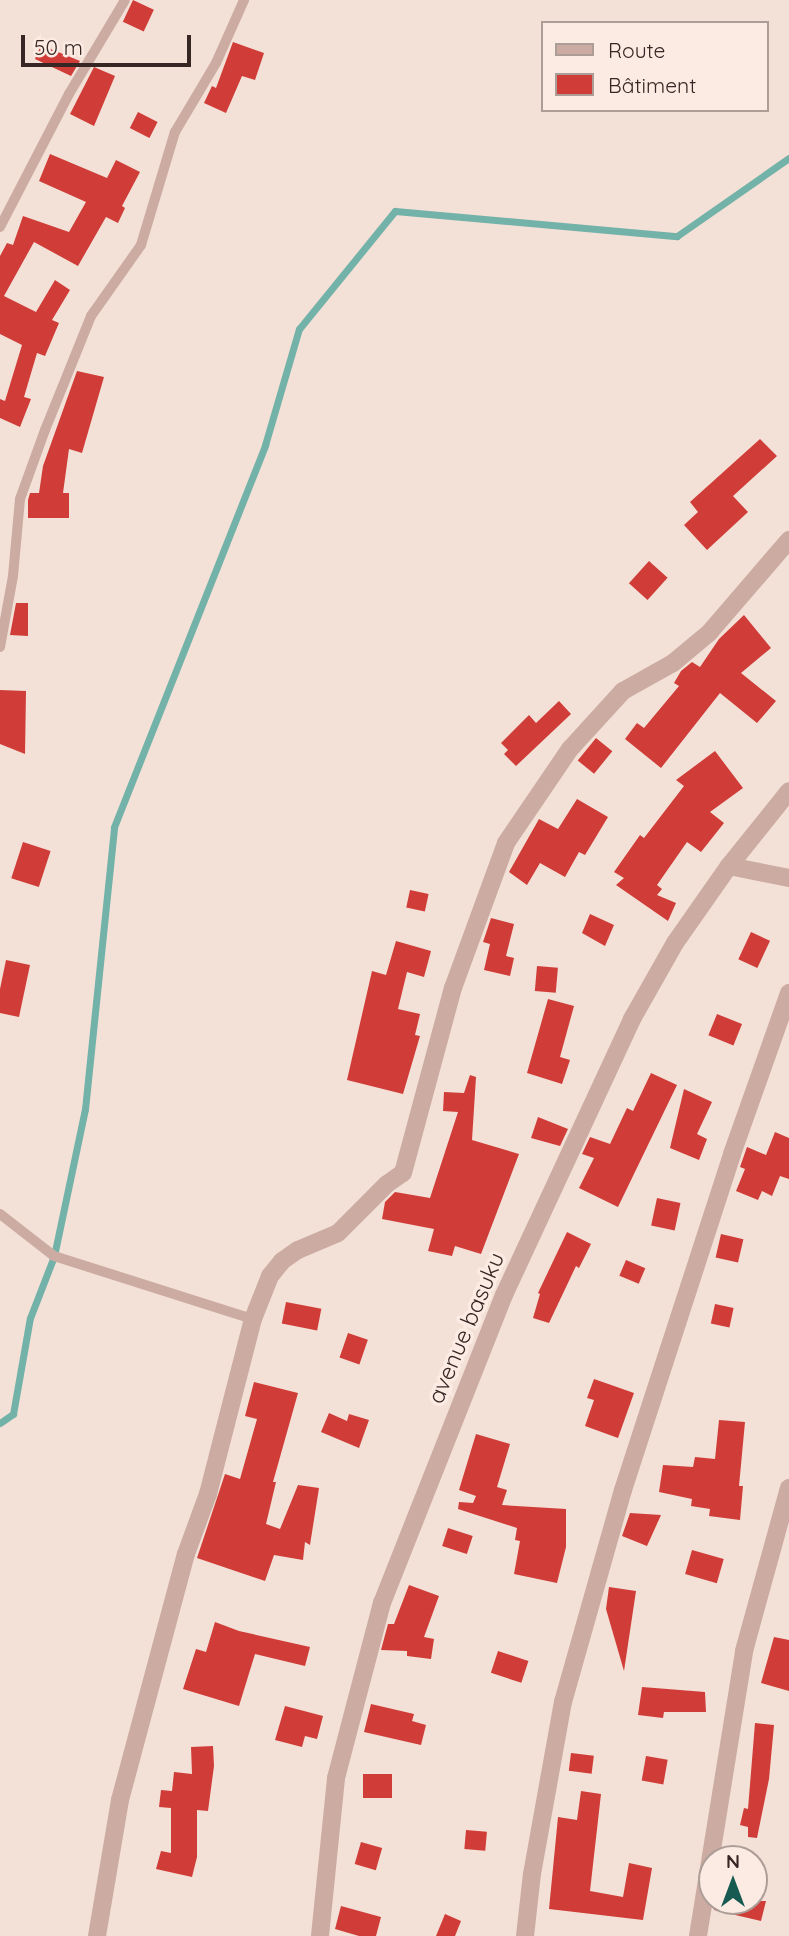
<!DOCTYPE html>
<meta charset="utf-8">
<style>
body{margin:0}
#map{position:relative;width:789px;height:1936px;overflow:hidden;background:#f3e0d7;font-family:Quicksand,sans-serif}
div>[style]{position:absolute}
.stream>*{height:7px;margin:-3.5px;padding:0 3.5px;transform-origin:3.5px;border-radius:3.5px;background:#73b2a8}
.building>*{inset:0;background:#d03c37;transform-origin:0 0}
.lane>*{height:10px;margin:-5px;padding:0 5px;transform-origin:5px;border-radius:5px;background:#ccaca2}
.street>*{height:18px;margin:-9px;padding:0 9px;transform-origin:9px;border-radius:9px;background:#ccaca2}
span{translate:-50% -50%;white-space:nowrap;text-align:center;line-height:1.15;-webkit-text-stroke:7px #fbebe3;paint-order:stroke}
.street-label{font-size:23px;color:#362725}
.legend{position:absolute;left:541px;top:21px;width:228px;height:91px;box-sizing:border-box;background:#fbebe3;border:2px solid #ac9d97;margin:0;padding:9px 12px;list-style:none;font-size:21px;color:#362725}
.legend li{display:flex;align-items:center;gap:14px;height:35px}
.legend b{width:35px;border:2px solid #ac9d97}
.north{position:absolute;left:698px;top:1845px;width:70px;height:70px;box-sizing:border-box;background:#fbebe3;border:2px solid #ac9d97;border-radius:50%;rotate:0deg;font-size:19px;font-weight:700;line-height:28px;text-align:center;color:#362725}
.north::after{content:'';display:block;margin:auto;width:24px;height:32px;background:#175a51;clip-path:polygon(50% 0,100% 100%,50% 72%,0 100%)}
.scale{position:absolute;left:21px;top:35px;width:170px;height:32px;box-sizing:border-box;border:4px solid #362725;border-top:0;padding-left:9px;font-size:21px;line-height:24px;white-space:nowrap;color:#362725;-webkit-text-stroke:5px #fbebe3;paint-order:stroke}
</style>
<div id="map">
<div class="stream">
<div style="left:0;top:1423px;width:16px;rotate:-35deg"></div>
<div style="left:13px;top:1414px;width:97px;rotate:-80deg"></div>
<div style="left:30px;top:1318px;width:66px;rotate:-68.8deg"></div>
<div style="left:54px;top:1256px;width:150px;rotate:-78.1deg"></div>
<div style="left:85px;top:1109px;width:283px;rotate:-84.1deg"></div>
<div style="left:114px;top:827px;width:411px;rotate:-68.4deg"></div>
<div style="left:265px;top:445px;width:121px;rotate:-73.7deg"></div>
<div style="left:299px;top:329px;width:152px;rotate:-50.9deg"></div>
<div style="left:395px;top:211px;width:283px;rotate:5.1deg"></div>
<div style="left:677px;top:236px;width:136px;rotate:-34.9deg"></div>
</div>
<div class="building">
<div style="left:133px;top:0;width:23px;height:24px;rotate:25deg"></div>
<div style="clip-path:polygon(233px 42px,264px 53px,255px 80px,242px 76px,226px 113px,204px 103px,212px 86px,216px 88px)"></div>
<div style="clip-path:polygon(41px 45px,80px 61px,71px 76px,35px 59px)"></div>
<div style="clip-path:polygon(94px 67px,115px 76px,94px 126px,70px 114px)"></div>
<div style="left:138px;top:112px;width:22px;height:18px;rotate:27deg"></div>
<div style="clip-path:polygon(50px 154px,107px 178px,116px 160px,140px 172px,122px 206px,125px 208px,118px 223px,106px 217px,78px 266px,34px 242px,4px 296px,36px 312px,55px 280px,70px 290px,52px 320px,59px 323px,45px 356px,37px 353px,24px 397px,31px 399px,20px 427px,0 418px,0 399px,5px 401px,22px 345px,0 334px,0 256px,7px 243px,13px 245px,23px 216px,69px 232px,86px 202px,39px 181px)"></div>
<div style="clip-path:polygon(77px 371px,104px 377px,82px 453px,69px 449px,63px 493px,69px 493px,69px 518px,28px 518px,28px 500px,30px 493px,39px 493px,43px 466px)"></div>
<div style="clip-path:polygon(760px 439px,777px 456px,733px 496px,748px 512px,707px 550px,684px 525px,698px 512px,690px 502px)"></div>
<div style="left:649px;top:561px;width:25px;height:30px;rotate:42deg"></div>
<div style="clip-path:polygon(16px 603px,28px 603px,28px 636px,10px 635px)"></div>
<div style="clip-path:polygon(744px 615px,771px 648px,741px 673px,776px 701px,757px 723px,720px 693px,661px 768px,625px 739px,637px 723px,644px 728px,679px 686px,674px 683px,681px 671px,692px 662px,700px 667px,719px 639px)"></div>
<div style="clip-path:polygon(0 690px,26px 691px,25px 754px,0 744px)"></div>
<div style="clip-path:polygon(559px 701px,571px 714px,516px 766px,504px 754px,508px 750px,501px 743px,529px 715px,536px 723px)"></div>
<div style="left:596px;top:738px;width:21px;height:29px;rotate:39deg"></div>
<div style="clip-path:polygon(715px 751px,743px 788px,710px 812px,724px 823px,701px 852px,687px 842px,657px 885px,662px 889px,657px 895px,676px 903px,668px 921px,616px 885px,624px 878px,614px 872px,640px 835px,644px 838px,684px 786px,676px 780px)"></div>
<div style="clip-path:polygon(577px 799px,608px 817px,585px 855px,579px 852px,565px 877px,540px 863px,527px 885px,509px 872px,539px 819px,558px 829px)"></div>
<div style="left:23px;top:842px;width:29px;height:38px;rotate:18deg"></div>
<div style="left:410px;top:890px;width:19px;height:18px;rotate:12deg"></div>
<div style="clip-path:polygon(590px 914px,614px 925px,605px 946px,582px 933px)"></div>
<div style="clip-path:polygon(491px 918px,514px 924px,506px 956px,514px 958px,510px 976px,484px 970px,490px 944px,483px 942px)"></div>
<div style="left:751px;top:932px;width:21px;height:30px;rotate:25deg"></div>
<div style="clip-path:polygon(396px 941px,431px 951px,424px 977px,407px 972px,398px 1009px,420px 1014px,415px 1035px,420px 1036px,403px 1094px,347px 1080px,372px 971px,386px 975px)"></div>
<div style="clip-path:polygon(6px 960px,30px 965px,19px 1017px,0 1013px,0 989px)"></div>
<div style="left:537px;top:966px;width:21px;height:25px;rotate:5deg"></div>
<div style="clip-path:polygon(548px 999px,574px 1006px,560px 1057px,570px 1060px,562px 1084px,527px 1073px)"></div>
<div style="left:717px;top:1014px;width:27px;height:23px;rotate:22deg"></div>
<div style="clip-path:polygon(651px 1073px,677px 1085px,618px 1207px,579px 1188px,594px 1158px,582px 1154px,590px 1137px,610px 1144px,627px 1108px,633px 1111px)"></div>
<div style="clip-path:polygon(470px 1075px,476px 1077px,472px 1140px,519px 1154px,481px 1254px,455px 1246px,452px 1256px,428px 1251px,434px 1229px,382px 1219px,385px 1202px,395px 1192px,430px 1198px,458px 1112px,443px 1111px,444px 1092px,464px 1093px)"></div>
<div style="clip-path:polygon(684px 1089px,712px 1102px,697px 1134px,707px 1139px,699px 1160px,670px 1148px)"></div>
<div style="clip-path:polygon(538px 1117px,568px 1129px,560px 1146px,531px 1138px)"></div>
<div style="clip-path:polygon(775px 1132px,789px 1138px,789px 1179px,780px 1176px,772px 1196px,762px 1191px,758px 1200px,736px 1191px,745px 1169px,740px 1167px,747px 1147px,766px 1155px)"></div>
<div style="left:657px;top:1198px;width:24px;height:28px;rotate:12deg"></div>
<div style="clip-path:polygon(567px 1232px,591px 1244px,579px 1268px,576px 1266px,549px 1323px,533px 1318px,540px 1294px,538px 1293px)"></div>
<div style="left:721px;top:1234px;width:23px;height:24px;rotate:13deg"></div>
<div style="left:626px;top:1260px;width:21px;height:17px;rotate:23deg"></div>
<div style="left:286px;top:1302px;width:36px;height:22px;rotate:11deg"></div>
<div style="left:715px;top:1304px;width:19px;height:20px;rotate:12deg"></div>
<div style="left:348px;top:1333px;width:21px;height:26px;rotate:19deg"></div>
<div style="clip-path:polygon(594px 1379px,634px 1393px,618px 1438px,585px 1426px,594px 1400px,587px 1398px)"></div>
<div style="clip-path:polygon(254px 1382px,298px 1393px,273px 1482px,276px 1482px,266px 1524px,280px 1529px,298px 1485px,319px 1488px,310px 1545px,305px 1542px,303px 1560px,274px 1555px,265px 1581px,197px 1558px,225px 1474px,240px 1479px,257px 1419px,245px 1416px)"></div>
<div style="clip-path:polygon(329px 1413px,347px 1421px,349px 1414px,369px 1420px,359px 1448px,321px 1432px)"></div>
<div style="clip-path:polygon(719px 1420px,745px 1422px,739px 1486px,743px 1486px,740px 1520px,709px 1516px,710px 1509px,691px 1506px,692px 1499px,659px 1492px,663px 1465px,693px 1467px,695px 1457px,715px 1459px)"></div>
<div style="clip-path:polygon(476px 1434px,510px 1444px,497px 1487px,507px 1490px,502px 1505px,566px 1509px,566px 1547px,557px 1583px,514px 1574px,520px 1541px,515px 1540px,517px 1528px,458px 1509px,459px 1502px,473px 1503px,476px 1496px,459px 1490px)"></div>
<div style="clip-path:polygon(630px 1513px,661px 1515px,647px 1546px,622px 1536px)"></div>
<div style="left:448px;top:1528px;width:26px;height:19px;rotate:18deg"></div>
<div style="left:692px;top:1550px;width:33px;height:25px;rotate:16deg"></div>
<div style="clip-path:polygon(409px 1585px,439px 1596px,424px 1637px,434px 1639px,431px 1659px,407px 1656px,407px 1651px,381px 1650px,388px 1624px,394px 1624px)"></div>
<div style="clip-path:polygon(609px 1587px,636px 1591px,624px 1671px,606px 1609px)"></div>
<div style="clip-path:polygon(215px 1622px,239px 1631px,310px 1647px,305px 1666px,255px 1654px,239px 1706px,183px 1689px,196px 1649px,206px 1652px)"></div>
<div style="clip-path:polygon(774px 1637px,789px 1640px,789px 1691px,761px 1683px)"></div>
<div style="left:498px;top:1651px;width:32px;height:23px;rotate:18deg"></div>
<div style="clip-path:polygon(642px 1687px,705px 1692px,706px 1712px,664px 1712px,663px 1718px,638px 1715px)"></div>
<div style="clip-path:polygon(371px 1704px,414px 1714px,412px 1721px,426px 1725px,421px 1745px,364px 1732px)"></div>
<div style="clip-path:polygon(285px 1706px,323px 1716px,317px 1739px,305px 1736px,302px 1747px,275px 1740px)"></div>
<div style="clip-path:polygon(755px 1723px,774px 1725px,769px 1779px,757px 1838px,748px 1837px,748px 1827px,740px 1825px,744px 1808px,748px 1809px)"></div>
<div style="clip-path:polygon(213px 1746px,214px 1766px,208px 1811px,197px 1810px,197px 1857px,192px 1877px,156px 1869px,161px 1851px,171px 1853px,171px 1808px,159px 1807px,161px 1790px,172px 1791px,174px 1772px,192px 1774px,191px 1747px)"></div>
<div style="left:571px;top:1753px;width:23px;height:18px;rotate:7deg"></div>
<div style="left:646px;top:1756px;width:22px;height:25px;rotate:10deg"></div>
<div style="left:363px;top:1774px;width:29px;height:24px"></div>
<div style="clip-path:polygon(581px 1791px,601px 1794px,590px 1891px,623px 1897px,629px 1863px,652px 1868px,643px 1920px,549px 1909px,558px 1817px,577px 1820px)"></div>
<div style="left:466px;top:1830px;width:21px;height:19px;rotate:5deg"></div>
<div style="left:361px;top:1842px;width:22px;height:23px;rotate:16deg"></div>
<div style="clip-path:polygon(715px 1901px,766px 1901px,761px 1921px,714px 1910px)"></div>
<div style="clip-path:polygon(341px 1906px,381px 1917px,376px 1936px,359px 1936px,335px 1929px)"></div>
<div style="clip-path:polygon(445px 1914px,461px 1921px,455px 1936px,436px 1936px)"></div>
</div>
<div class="lane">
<div style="left:0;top:227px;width:150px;rotate:-62.6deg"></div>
<div style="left:69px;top:94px;width:109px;rotate:-59.2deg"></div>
<div style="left:0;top:647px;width:72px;rotate:-79.6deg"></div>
<div style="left:13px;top:576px;width:77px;rotate:-84.8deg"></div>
<div style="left:20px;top:499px;width:73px;rotate:-70.1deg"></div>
<div style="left:45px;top:430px;width:123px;rotate:-68deg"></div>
<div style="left:91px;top:316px;width:87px;rotate:-54.8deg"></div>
<div style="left:141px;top:245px;width:118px;rotate:-73.3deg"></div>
<div style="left:175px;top:132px;width:80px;rotate:-59.3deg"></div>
<div style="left:216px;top:63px;width:69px;rotate:-66deg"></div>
<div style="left:0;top:1214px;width:68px;rotate:37.9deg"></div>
<div style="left:54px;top:1256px;width:209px;rotate:17.6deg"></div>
</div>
<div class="street">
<div style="left:729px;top:866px;width:61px;rotate:11.3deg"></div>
<div style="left:97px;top:1936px;width:138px;rotate:-80.4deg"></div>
<div style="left:120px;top:1800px;width:255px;rotate:-75deg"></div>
<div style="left:186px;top:1554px;width:64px;rotate:-69.9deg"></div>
<div style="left:208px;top:1494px;width:181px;rotate:-75.6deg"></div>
<div style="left:253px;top:1319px;width:46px;rotate:-68.4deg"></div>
<div style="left:270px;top:1276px;width:19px;rotate:-51deg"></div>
<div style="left:282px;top:1261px;width:19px;rotate:-35deg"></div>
<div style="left:298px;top:1250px;width:43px;rotate:-23deg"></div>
<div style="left:338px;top:1233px;width:69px;rotate:-45deg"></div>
<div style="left:387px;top:1184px;width:19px;rotate:-35deg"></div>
<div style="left:403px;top:1173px;width:192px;rotate:-74.9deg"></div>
<div style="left:453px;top:988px;width:154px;rotate:-69.9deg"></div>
<div style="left:506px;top:843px;width:114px;rotate:-55.8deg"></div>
<div style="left:570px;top:749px;width:79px;rotate:-47.6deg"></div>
<div style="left:623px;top:691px;width:57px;rotate:-29.2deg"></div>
<div style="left:673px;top:663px;width:47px;rotate:-39.8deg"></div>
<div style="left:709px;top:633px;width:123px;rotate:-49.3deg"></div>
<div style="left:320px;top:1936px;width:159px;rotate:-84.2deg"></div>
<div style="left:336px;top:1778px;width:181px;rotate:-75.3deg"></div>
<div style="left:382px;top:1603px;width:331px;rotate:-68.4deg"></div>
<div style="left:504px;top:1295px;width:304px;rotate:-65.1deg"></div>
<div style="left:632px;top:1019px;width:87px;rotate:-60.5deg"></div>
<div style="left:675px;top:943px;width:94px;rotate:-55deg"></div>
<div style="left:729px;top:866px;width:96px;rotate:-51.3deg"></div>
<div style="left:525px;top:1936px;width:62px;rotate:-83.6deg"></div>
<div style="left:532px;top:1874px;width:175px;rotate:-79.8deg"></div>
<div style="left:563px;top:1702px;width:220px;rotate:-74.2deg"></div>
<div style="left:623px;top:1490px;width:353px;rotate:-72deg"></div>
<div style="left:732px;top:1154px;width:171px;rotate:-70.5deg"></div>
<div style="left:698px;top:1936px;width:289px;rotate:-80.8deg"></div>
<div style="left:744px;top:1651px;width:169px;rotate:-74.6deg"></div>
</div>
<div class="street-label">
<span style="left:466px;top:1328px;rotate:-67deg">avenue basuku</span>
</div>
<ul class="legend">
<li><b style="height:9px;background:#ccaca2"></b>Route</li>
<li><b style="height:19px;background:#d03c37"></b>Bâtiment</li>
</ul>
<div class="north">N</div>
<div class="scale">50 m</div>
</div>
